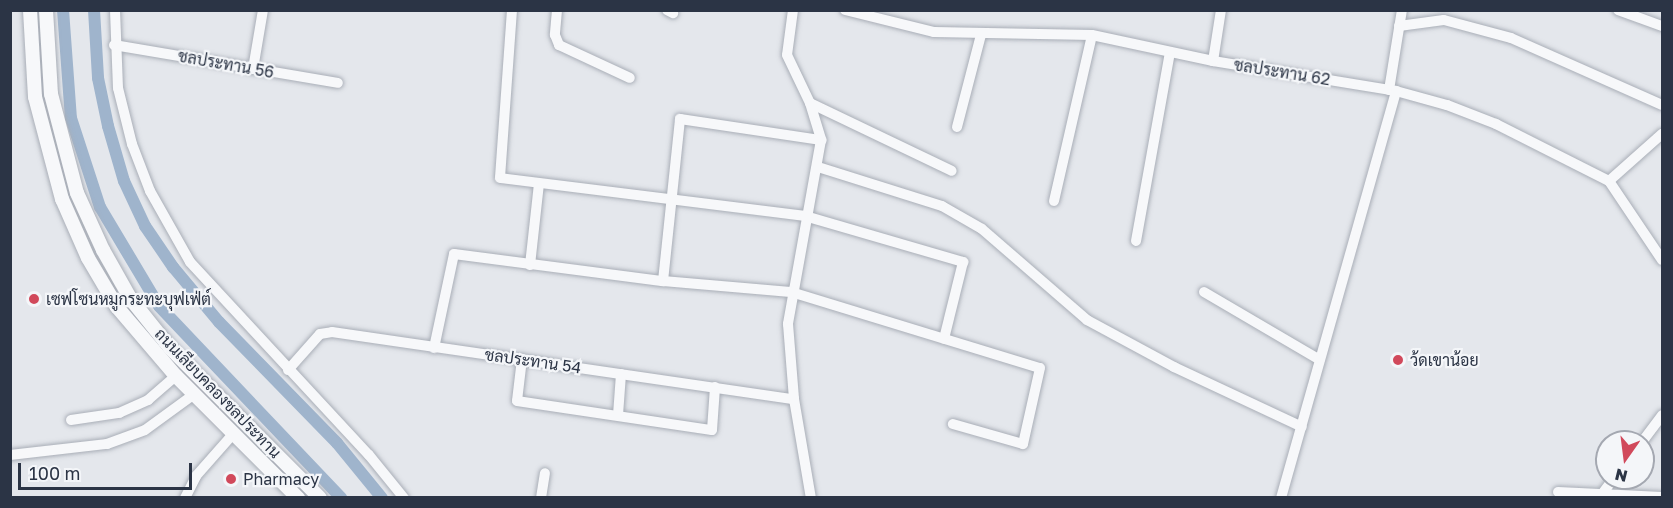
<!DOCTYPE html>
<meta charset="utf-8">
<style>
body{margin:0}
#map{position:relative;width:1673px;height:508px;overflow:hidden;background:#e4e7ec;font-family:"Golos Text",Sarabun,sans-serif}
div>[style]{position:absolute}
.canal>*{height:12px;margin:-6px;padding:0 6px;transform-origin:6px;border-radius:6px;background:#9fb4cc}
.roads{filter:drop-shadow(0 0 2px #a9aeb7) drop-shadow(0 0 2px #a9aeb7)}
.minor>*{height:10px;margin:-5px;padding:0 5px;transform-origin:5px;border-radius:5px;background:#f7f8fa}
.tertiary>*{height:14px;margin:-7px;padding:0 7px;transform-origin:7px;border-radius:7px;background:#f7f8fa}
.dots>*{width:16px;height:16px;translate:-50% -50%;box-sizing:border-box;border:3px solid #f4f6f9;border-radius:50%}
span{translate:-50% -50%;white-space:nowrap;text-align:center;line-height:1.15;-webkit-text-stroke:4.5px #f4f6f9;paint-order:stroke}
.street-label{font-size:16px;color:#2b3445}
.poi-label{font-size:16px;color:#2b3445}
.left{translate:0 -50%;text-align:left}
.frame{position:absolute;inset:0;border:12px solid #2b3445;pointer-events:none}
.north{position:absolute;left:1595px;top:430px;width:60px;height:60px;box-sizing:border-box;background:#f4f6f9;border:2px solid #a4a8b1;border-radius:50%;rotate:194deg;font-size:16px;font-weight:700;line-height:24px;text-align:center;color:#2b3445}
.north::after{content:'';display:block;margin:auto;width:21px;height:27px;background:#d1495b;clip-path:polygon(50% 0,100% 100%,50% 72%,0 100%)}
.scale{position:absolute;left:18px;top:463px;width:174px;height:27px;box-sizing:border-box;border:3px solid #2b3445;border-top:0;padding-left:8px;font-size:18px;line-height:21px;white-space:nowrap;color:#2b3445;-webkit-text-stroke:4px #f4f6f9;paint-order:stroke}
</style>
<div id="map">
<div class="canal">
<div style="left:63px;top:10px;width:108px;rotate:85.8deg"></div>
<div style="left:71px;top:118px;width:94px;rotate:72deg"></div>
<div style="left:100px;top:207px;width:115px;rotate:59.2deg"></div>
<div style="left:159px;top:306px;width:265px;rotate:46.5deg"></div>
<div style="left:94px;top:10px;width:68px;rotate:86.6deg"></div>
<div style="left:98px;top:78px;width:49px;rotate:78.2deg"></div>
<div style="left:108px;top:126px;width:57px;rotate:73.8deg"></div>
<div style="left:124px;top:181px;width:50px;rotate:65deg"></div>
<div style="left:145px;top:226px;width:50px;rotate:55.7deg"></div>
<div style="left:173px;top:267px;width:72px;rotate:50.1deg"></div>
<div style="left:219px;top:322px;width:169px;rotate:45.7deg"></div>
<div style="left:337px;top:443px;width:71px;rotate:50.7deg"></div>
</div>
<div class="roads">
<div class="minor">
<div style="left:115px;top:10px;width:78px;rotate:87.8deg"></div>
<div style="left:118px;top:88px;width:58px;rotate:76deg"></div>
<div style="left:132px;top:144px;width:50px;rotate:69deg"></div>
<div style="left:150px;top:191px;width:81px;rotate:60.6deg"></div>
<div style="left:190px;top:262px;width:263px;rotate:47.2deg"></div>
<div style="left:369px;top:455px;width:55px;rotate:50.9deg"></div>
<div style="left:512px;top:10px;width:168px;rotate:94.1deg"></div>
<div style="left:500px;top:178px;width:307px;rotate:7.1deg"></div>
<div style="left:805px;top:216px;width:165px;rotate:16.2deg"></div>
<div style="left:963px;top:262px;width:79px;rotate:103.9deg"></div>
<div style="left:557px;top:10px;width:25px;rotate:95deg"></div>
<div style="left:555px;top:35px;width:11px;rotate:68deg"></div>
<div style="left:559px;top:45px;width:78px;rotate:24.9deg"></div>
<div style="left:667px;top:10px;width:7px;rotate:27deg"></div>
<div style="left:793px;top:10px;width:45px;rotate:97.6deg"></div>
<div style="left:787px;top:55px;width:53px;rotate:64.4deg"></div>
<div style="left:810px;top:103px;width:39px;rotate:73deg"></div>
<div style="left:821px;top:140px;width:187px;rotate:100.2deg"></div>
<div style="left:788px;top:324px;width:75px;rotate:85.4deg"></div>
<div style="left:794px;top:399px;width:100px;rotate:80.3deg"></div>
<div style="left:845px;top:10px;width:92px;rotate:13.9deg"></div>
<div style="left:934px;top:32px;width:158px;rotate:1.1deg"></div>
<div style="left:1092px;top:35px;width:124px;rotate:12.1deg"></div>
<div style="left:1213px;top:61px;width:185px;rotate:9.3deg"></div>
<div style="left:1396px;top:91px;width:53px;rotate:15.4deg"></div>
<div style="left:1447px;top:105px;width:53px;rotate:21.2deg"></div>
<div style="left:1496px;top:124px;width:127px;rotate:26.8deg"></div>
<div style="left:1609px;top:181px;width:95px;rotate:56.1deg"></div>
<div style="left:1618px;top:10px;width:47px;rotate:20deg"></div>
<div style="left:1399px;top:26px;width:45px;rotate:-7.6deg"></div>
<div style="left:1444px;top:20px;width:69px;rotate:15deg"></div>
<div style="left:1511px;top:38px;width:165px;rotate:23.9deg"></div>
<div style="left:114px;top:45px;width:227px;rotate:9.6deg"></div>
<div style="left:1213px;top:61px;width:52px;rotate:-81.1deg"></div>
<div style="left:253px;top:69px;width:60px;rotate:-80.4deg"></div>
<div style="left:1389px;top:90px;width:81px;rotate:-80.8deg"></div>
<div style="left:810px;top:103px;width:157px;rotate:25.6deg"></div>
<div style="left:957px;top:127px;width:95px;rotate:-75.4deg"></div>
<div style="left:818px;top:167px;width:130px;rotate:17.5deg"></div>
<div style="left:942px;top:206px;width:46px;rotate:29.9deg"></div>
<div style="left:982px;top:229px;width:139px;rotate:40.9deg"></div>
<div style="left:1087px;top:320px;width:99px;rotate:28.4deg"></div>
<div style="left:1174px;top:367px;width:141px;rotate:25.1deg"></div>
<div style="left:1609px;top:181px;width:71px;rotate:-41.6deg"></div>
<div style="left:1054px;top:201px;width:170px;rotate:-77.1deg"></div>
<div style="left:1136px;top:241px;width:192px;rotate:-79.8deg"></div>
<div style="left:530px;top:265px;width:81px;rotate:-83.7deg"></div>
<div style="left:663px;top:281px;width:163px;rotate:-84deg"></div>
<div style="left:680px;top:119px;width:143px;rotate:8.5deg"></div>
<div style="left:1204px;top:292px;width:134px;rotate:30.4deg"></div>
<div style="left:434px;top:348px;width:96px;rotate:-78deg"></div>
<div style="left:454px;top:254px;width:211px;rotate:7.4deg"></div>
<div style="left:663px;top:281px;width:128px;rotate:4.9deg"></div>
<div style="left:791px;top:292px;width:260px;rotate:17deg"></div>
<div style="left:1040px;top:368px;width:78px;rotate:102.6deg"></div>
<div style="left:1023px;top:444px;width:73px;rotate:-164.1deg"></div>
<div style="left:522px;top:359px;width:42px;rotate:96.8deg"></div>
<div style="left:517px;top:401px;width:197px;rotate:8.5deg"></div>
<div style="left:712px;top:430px;width:43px;rotate:-86deg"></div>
<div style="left:288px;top:370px;width:48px;rotate:-48.4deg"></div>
<div style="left:320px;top:334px;width:12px;rotate:-9deg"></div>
<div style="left:332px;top:332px;width:467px;rotate:8.3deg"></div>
<div style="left:618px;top:415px;width:41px;rotate:-85.8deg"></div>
<div style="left:71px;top:420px;width:49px;rotate:-8.3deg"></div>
<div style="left:119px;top:413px;width:32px;rotate:-24deg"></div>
<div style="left:148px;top:400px;width:37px;rotate:-41deg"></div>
<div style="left:1642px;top:442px;width:34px;rotate:-53deg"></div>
<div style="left:10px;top:455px;width:98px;rotate:-6.5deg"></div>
<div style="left:107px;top:444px;width:40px;rotate:-20.2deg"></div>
<div style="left:145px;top:430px;width:59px;rotate:-36.1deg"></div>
<div style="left:1558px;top:492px;width:104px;rotate:2.8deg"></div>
<div style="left:1602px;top:494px;width:20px;rotate:-53deg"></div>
<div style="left:185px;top:498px;width:25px;rotate:-63deg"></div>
<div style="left:196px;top:476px;width:56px;rotate:-48.6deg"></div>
<div style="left:541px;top:498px;width:25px;rotate:-81deg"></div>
<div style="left:1281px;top:498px;width:423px;rotate:-74.2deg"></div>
</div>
<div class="tertiary">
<div style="left:30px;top:10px;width:87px;rotate:86.7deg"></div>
<div style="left:35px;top:97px;width:106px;rotate:75.2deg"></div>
<div style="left:62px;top:199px;width:64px;rotate:66.2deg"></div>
<div style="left:88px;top:258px;width:57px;rotate:59.4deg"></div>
<div style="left:117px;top:307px;width:91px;rotate:49.5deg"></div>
<div style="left:176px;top:376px;width:173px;rotate:45deg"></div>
<div style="left:46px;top:10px;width:84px;rotate:86.6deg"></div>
<div style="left:51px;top:94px;width:102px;rotate:75.3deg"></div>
<div style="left:77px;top:193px;width:63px;rotate:65.5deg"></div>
<div style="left:103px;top:250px;width:55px;rotate:60.6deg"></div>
<div style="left:130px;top:298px;width:64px;rotate:51.3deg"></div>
<div style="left:170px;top:348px;width:212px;rotate:45deg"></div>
</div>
</div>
<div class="dots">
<div style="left:34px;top:299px;background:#d1495b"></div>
<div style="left:1398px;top:360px;background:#d1495b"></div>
<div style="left:231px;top:479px;background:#d1495b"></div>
</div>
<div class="street-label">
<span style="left:226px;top:64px;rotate:10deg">ชลประทาน 56</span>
<span style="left:1282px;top:72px;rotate:9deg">ชลประทาน 62</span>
<span style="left:533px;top:361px;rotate:8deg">ชลประทาน 54</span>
<span style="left:218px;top:393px;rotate:46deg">ถนนเลียบคลองชลประทาน</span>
</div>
<div class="poi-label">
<span class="left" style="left:46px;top:299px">เซฟโซนหมูกระทะบุฟเฟ่ต์</span>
<span class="left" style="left:1410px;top:360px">ว้ดเขาน้อย</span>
<span class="left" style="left:243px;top:479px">Pharmacy</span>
</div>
<div class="frame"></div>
<div class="north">N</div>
<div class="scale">100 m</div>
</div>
